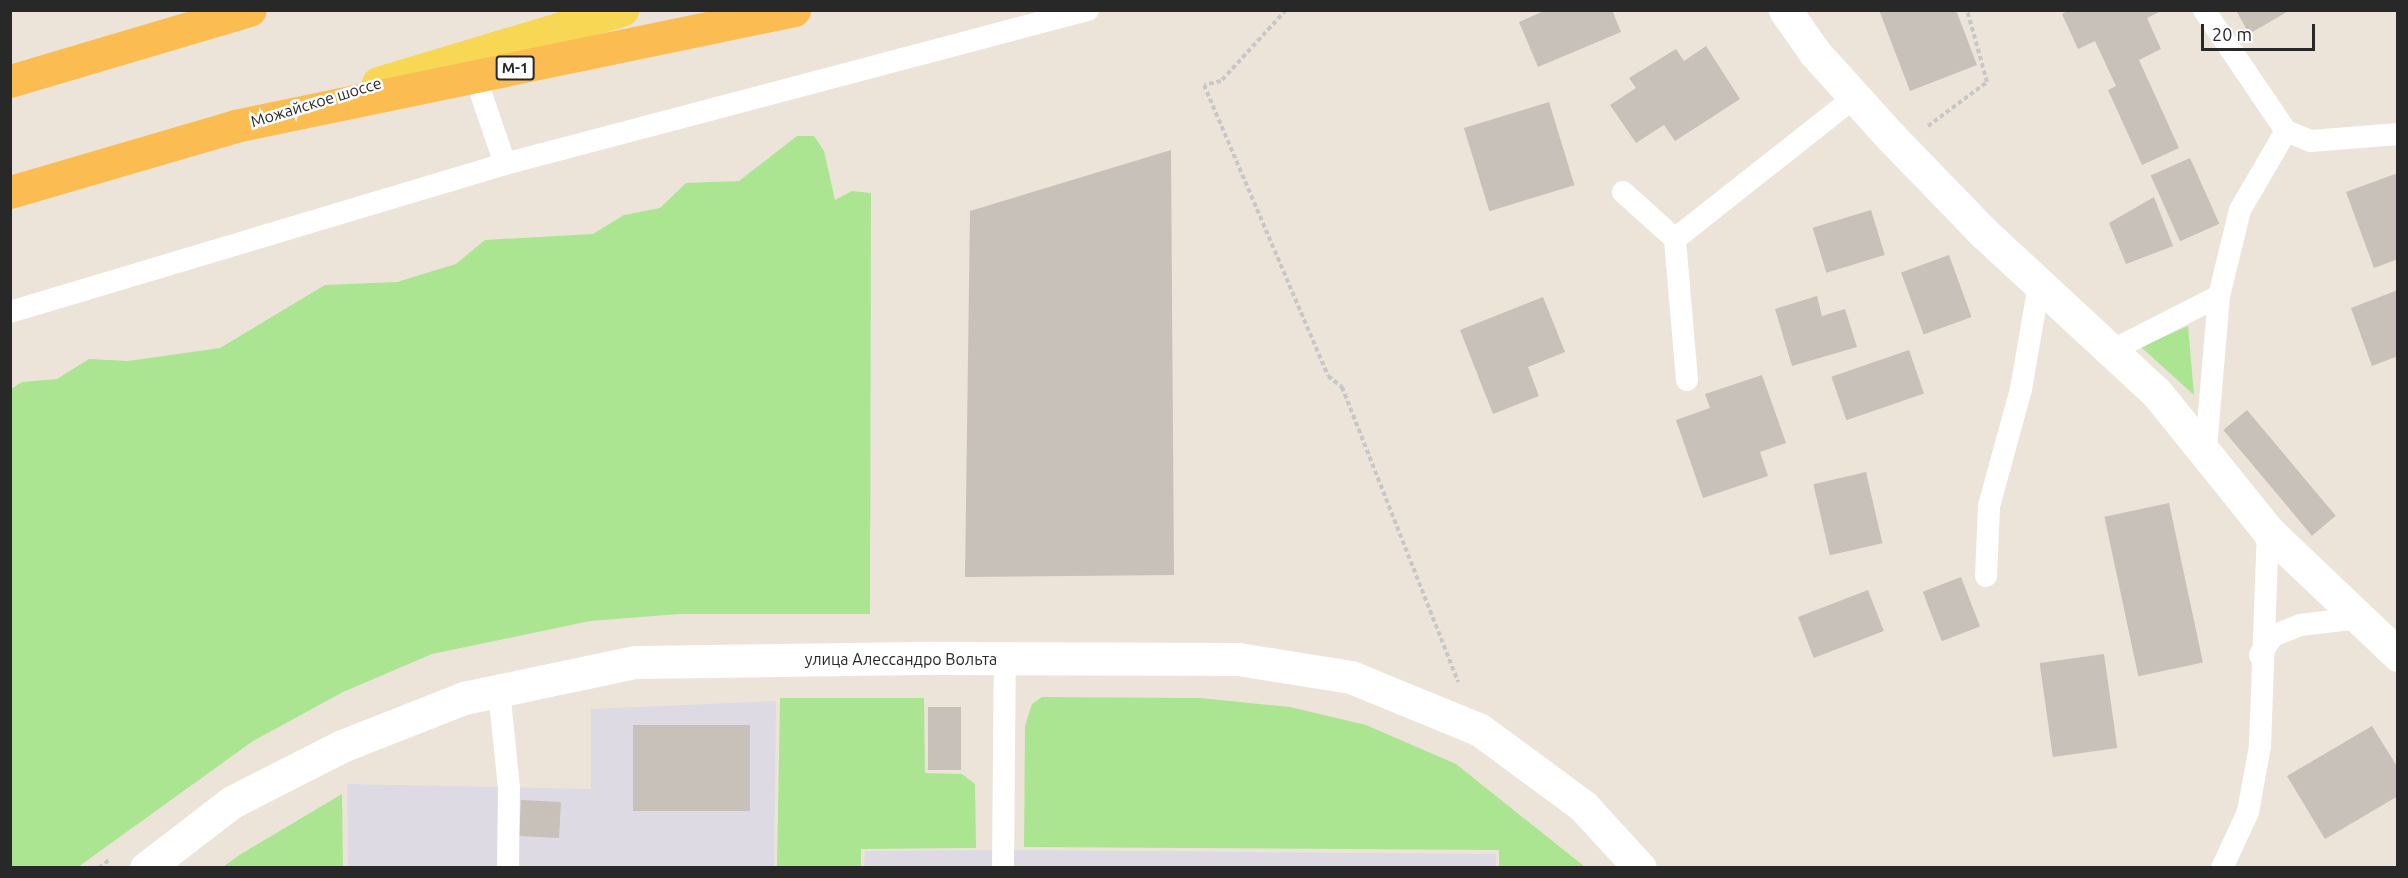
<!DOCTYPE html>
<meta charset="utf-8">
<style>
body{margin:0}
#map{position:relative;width:2408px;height:878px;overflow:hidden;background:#ece4d9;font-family:Ubuntu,sans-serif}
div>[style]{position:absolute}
.industrial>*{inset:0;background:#dddae3}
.green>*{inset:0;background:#abe592}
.building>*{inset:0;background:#c7c1b9;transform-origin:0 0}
.path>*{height:4px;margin-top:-2px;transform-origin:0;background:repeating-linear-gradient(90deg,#c7c7c7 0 4.5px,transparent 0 7.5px)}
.service>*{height:22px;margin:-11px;padding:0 11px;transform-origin:11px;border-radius:11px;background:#fff}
.minor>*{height:33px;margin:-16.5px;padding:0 16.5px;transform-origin:16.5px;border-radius:16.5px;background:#fff}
.tertiary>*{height:33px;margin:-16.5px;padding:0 16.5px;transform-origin:16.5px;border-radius:16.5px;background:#fff}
.primary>*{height:33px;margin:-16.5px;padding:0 16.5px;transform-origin:16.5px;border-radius:16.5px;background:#f7d753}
.trunk>*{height:33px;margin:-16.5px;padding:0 16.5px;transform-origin:16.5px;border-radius:16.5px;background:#fbbd52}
span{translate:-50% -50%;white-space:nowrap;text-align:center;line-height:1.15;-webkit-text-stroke:5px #fff;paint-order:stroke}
.shield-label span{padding:2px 4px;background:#fff;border:2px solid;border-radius:4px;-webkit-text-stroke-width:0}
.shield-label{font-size:15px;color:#282828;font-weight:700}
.street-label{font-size:16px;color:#282828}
.frame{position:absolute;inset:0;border:12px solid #282828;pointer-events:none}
.scale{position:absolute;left:2201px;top:24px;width:114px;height:27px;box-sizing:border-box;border:3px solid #282828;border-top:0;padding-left:8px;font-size:18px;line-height:21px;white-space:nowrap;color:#282828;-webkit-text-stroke:4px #fff;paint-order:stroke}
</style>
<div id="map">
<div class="industrial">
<div style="clip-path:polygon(776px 701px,774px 867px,348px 867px,347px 784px,591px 789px,591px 709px)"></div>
<div style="clip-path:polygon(865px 851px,1004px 850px,1496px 854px,1496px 868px,864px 868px)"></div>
</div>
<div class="green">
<div style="clip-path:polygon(797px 136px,814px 136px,824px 151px,835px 200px,852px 191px,871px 193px,870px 614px,679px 614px,590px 621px,432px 654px,343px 692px,253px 741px,78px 867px,11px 867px,11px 389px,22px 382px,57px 379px,89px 359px,128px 361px,220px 348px,325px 285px,397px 282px,456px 264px,485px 240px,593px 234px,624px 215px,660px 208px,686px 183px,739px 181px)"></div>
<div style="clip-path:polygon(2188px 326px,2194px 395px,2141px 347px)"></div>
<div style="clip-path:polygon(1042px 697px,1200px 698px,1290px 707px,1366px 725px,1456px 764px,1585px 867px,1499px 867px,1499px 850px,1024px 847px,1025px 726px,1032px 704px)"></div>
<div style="clip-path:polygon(780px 698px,924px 698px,925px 773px,962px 774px,975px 784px,976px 848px,861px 849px,861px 867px,777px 867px)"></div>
<div style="clip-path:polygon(342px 794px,343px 867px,223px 867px,241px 854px)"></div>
</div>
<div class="building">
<div style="clip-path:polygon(1546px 10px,1612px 10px,1621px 32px,1538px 67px,1519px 22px)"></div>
<div style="clip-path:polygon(1879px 10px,1956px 10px,1977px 65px,1910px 91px)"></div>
<div style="clip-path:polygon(2069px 10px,2163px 10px,2147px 18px,2161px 49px,2139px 60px,2179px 148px,2142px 165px,2108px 90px,2116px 86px,2095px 41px,2078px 49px,2062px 14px)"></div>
<div style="clip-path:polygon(2236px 10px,2290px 10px,2249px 34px)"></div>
<div style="clip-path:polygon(1706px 46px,1740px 99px,1675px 141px,1664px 125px,1636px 143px,1610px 105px,1636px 88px,1629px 78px,1676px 49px,1684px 61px)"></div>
<div style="left:1549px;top:102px;width:87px;height:89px;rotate:73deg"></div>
<div style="clip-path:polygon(1171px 150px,1174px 575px,965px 577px,970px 211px)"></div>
<div style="left:2190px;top:158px;width:72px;height:43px;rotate:66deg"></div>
<div style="clip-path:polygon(2398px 173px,2398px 259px,2374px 268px,2346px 192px)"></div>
<div style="clip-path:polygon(2154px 197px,2173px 246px,2126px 264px,2109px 223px)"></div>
<div style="left:1871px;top:210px;width:47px;height:61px;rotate:73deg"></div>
<div style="left:1949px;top:255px;width:66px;height:51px;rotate:70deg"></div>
<div style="clip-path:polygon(2398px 290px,2398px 356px,2372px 366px,2351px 308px)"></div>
<div style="clip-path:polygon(1817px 296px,1822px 316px,1845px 309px,1857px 347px,1792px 366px,1775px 309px)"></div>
<div style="clip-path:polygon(1543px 297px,1565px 352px,1528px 367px,1539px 396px,1493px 414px,1460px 330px)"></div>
<div style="left:1909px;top:350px;width:46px;height:82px;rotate:71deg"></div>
<div style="clip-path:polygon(1762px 375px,1786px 443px,1760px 452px,1768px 476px,1703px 498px,1676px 420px,1710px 408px,1705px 394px)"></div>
<div style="left:2247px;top:410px;width:138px;height:31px;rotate:50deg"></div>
<div style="left:1866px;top:472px;width:73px;height:54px;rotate:77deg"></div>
<div style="left:2169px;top:503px;width:163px;height:66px;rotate:78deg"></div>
<div style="left:1961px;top:577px;width:53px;height:41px;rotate:69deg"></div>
<div style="left:1868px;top:590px;width:44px;height:75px;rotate:69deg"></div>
<div style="left:2104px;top:654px;width:95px;height:65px;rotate:82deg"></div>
<div style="left:928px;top:707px;width:33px;height:63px"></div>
<div style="left:633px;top:725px;width:117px;height:86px"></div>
<div style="clip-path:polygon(2372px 726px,2398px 768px,2398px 796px,2325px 839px,2287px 776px)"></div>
<div style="left:521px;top:800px;width:40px;height:36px;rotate:3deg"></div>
</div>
<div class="path">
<div style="left:1286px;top:10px;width:96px;rotate:132.5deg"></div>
<div style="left:1221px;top:81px;width:17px;rotate:167deg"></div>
<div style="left:1204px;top:85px;width:316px;rotate:66.9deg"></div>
<div style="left:1328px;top:376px;width:18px;rotate:38deg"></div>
<div style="left:1342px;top:387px;width:317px;rotate:68.5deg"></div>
<div style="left:1928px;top:126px;width:74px;rotate:-36.7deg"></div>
<div style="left:1987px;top:82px;width:75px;rotate:-105.5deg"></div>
<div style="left:99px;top:868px;width:14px;rotate:-39deg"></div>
</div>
<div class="service">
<div style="left:2204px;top:10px;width:146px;rotate:55.9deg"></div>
<div style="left:2286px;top:131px;width:27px;rotate:22deg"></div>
<div style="left:2311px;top:141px;width:87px;rotate:-4.6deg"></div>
<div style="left:475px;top:76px;width:93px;rotate:71.2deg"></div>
<div style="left:1623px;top:192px;width:70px;rotate:42.1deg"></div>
<div style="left:10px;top:312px;width:517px;rotate:-16.65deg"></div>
<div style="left:505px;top:164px;width:603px;rotate:-14.8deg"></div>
<div style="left:2111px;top:351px;width:121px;rotate:-27deg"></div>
<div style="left:2219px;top:296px;width:89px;rotate:-76.3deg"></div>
<div style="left:2240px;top:210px;width:91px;rotate:-59.8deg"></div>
<div style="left:1687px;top:380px;width:142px;rotate:-94.9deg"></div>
<div style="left:1675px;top:239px;width:229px;rotate:-38.3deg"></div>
<div style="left:2206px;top:448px;width:153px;rotate:-85.1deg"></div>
<div style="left:1986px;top:576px;width:70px;rotate:-87.5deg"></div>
<div style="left:1989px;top:506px;width:121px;rotate:-74.7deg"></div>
<div style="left:2021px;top:389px;width:106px;rotate:-80.2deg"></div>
<div style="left:2260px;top:655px;width:23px;rotate:-56deg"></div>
<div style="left:2273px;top:636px;width:29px;rotate:-22deg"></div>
<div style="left:2300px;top:625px;width:59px;rotate:-6.8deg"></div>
<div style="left:499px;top:691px;width:98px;rotate:84.1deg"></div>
<div style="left:509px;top:788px;width:80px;rotate:90.7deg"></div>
<div style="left:1003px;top:868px;width:209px;rotate:-89.5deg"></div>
<div style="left:2222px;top:868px;width:62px;rotate:-65.1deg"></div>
<div style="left:2248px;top:812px;width:67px;rotate:-79.7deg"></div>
<div style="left:2260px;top:746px;width:215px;rotate:-87.9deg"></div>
</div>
<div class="minor">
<div style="left:146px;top:868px;width:108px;rotate:-37.5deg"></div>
<div style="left:232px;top:802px;width:123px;rotate:-27deg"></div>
<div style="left:342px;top:746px;width:131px;rotate:-21.5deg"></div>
<div style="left:464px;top:698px;width:175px;rotate:-11.9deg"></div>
<div style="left:635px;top:662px;width:301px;rotate:-0.8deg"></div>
<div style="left:936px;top:658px;width:302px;rotate:0.2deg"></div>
<div style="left:1238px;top:659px;width:114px;rotate:9.1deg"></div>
<div style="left:1351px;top:677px;width:139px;rotate:22.3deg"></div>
<div style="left:1480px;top:730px;width:128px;rotate:36.4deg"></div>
<div style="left:1583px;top:806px;width:84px;rotate:47.4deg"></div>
</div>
<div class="tertiary">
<div style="left:1785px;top:10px;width:52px;rotate:55.1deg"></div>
<div style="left:1815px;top:53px;width:112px;rotate:47.9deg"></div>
<div style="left:1890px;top:136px;width:135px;rotate:45.9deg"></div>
<div style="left:1984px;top:233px;width:234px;rotate:42.8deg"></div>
<div style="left:2156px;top:392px;width:179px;rotate:51.1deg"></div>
<div style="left:2268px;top:531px;width:180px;rotate:43.6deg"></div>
</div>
<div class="primary">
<div style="left:378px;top:83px;width:255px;rotate:-16.7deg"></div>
</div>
<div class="trunk">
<div style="left:10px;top:81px;width:250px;rotate:-16.5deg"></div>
<div style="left:10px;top:192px;width:234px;rotate:-16.3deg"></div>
<div style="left:235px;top:126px;width:571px;rotate:-11.72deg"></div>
</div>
<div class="shield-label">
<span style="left:515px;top:68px">М-1</span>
</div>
<div class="street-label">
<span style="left:316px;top:102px;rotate:-17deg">Можайское шоссе</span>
<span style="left:901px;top:659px">улица Алессандро Вольта</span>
</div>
<div class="frame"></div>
<div class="scale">20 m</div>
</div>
